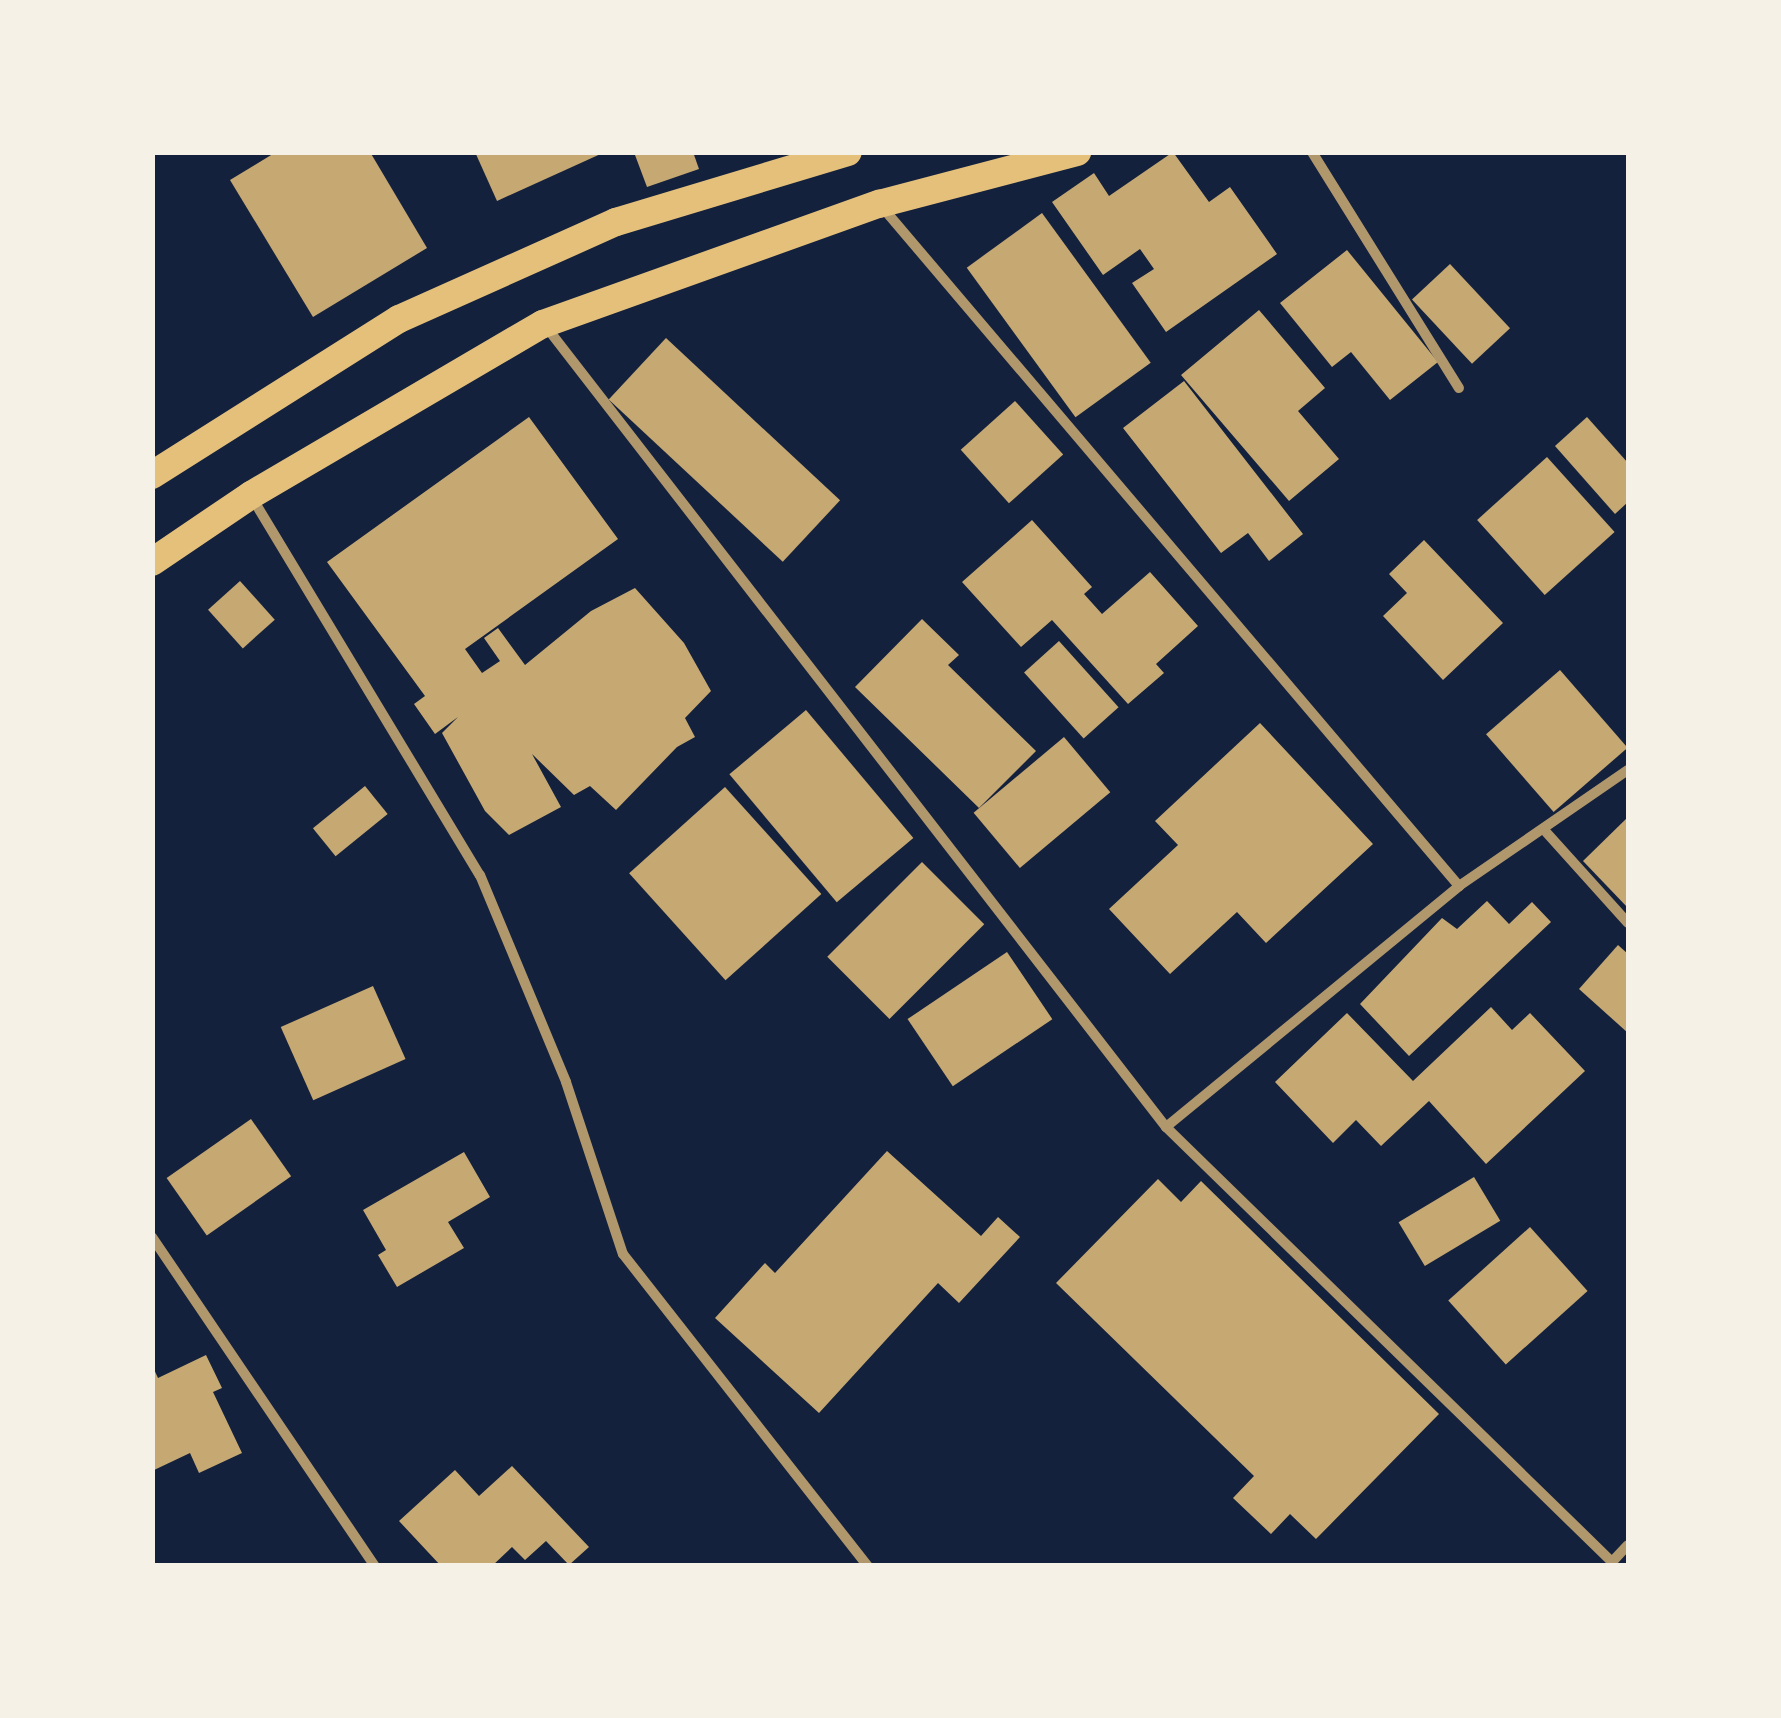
<!DOCTYPE html>
<style>
body{margin:0}
#map{position:relative;width:1781px;height:1718px;overflow:hidden;background:#14213d;font-family:Overpass,sans-serif}
div>[style]{position:absolute}
.building>*{inset:0;background:#c6a872;transform-origin:0 0}
.minor>*{height:10px;margin:-5px;padding:0 5px;transform-origin:5px;border-radius:5px;background:#b1986c}
.trunk>*{height:28px;margin:-14px;padding:0 14px;transform-origin:14px;border-radius:14px;background:#e5c07b}
span{translate:-50% -50%;white-space:nowrap;text-align:center;line-height:1.15;-webkit-text-stroke:9px #f6f1e7;paint-order:stroke}
.frame{position:absolute;inset:0;border:155px solid #f6f1e7;pointer-events:none}
</style>
<div id="map">
<div class="building">
<div style="clip-path:polygon(276px 152px,370px 152px,427px 248px,313px 317px,230px 180px)"></div>
<div style="clip-path:polygon(475px 152px,605px 152px,497px 201px)"></div>
<div style="clip-path:polygon(693px 152px,699px 169px,647px 187px,635px 155px)"></div>
<div style="clip-path:polygon(1173px 152px,1209px 202px,1230px 187px,1277px 254px,1166px 332px,1132px 283px,1154px 269px,1140px 249px,1103px 275px,1052px 202px,1094px 173px,1109px 196px)"></div>
<div style="left:1042px;top:213px;width:185px;height:93px;rotate:54deg"></div>
<div style="clip-path:polygon(1347px 250px,1438px 362px,1390px 400px,1351px 352px,1332px 367px,1280px 303px)"></div>
<div style="left:1450px;top:264px;width:88px;height:52px;rotate:47deg"></div>
<div style="clip-path:polygon(1259px 310px,1325px 388px,1298px 411px,1339px 459px,1289px 501px,1181px 375px)"></div>
<div style="left:666px;top:338px;width:238px;height:84px;rotate:43deg"></div>
<div style="clip-path:polygon(1184px 381px,1303px 534px,1269px 561px,1248px 533px,1221px 553px,1123px 428px)"></div>
<div style="left:1015px;top:401px;width:72px;height:73px;rotate:48deg"></div>
<div style="clip-path:polygon(529px 417px,618px 539px,465px 649px,482px 673px,500px 661px,484px 638px,498px 628px,525px 665px,591px 611px,635px 588px,684px 643px,711px 691px,685px 718px,695px 737px,677px 747px,616px 810px,590px 786px,574px 795px,532px 754px,561px 807px,509px 835px,485px 811px,442px 733px,458px 717px,435px 734px,414px 704px,425px 696px,327px 562px)"></div>
<div style="clip-path:polygon(1587px 417px,1628px 463px,1628px 502px,1615px 514px,1555px 446px)"></div>
<div style="left:1547px;top:457px;width:101px;height:94px;rotate:48deg"></div>
<div style="clip-path:polygon(1032px 520px,1092px 587px,1084px 594px,1102px 614px,1150px 572px,1198px 626px,1156px 664px,1164px 673px,1128px 704px,1052px 620px,1021px 647px,962px 582px)"></div>
<div style="clip-path:polygon(1424px 540px,1503px 623px,1443px 680px,1383px 616px,1407px 593px,1389px 574px)"></div>
<div style="left:240px;top:581px;width:52px;height:43px;rotate:48deg"></div>
<div style="clip-path:polygon(922px 619px,959px 655px,948px 665px,1036px 751px,979px 808px,855px 687px)"></div>
<div style="left:1059px;top:641px;width:89px;height:47px;rotate:48deg"></div>
<div style="left:1560px;top:670px;width:103px;height:98px;rotate:49deg"></div>
<div style="left:806px;top:710px;width:167px;height:100px;rotate:50deg"></div>
<div style="clip-path:polygon(1260px 723px,1373px 844px,1266px 943px,1237px 912px,1170px 974px,1109px 909px,1178px 845px,1155px 821px)"></div>
<div style="left:1064px;top:737px;width:72px;height:118px;rotate:50deg"></div>
<div style="left:365px;top:786px;width:36px;height:67px;rotate:51deg"></div>
<div style="left:725px;top:787px;width:144px;height:129px;rotate:48deg"></div>
<div style="clip-path:polygon(1628px 817px,1628px 908px,1583px 861px)"></div>
<div style="left:922px;top:862px;width:88px;height:134px;rotate:45deg"></div>
<div style="clip-path:polygon(1487px 901px,1509px 924px,1532px 902px,1551px 922px,1409px 1056px,1360px 1004px,1442px 918px,1457px 929px)"></div>
<div style="clip-path:polygon(1618px 945px,1628px 954px,1628px 1033px,1579px 989px)"></div>
<div style="left:1007px;top:952px;width:81px;height:120px;rotate:56deg"></div>
<div style="left:373px;top:986px;width:80px;height:101px;rotate:66deg"></div>
<div style="clip-path:polygon(1491px 1007px,1512px 1030px,1530px 1013px,1585px 1071px,1486px 1164px,1429px 1101px,1381px 1146px,1356px 1120px,1333px 1143px,1275px 1082px,1347px 1013px,1413px 1081px)"></div>
<div style="left:251px;top:1119px;width:70px;height:103px;rotate:55deg"></div>
<div style="clip-path:polygon(887px 1151px,981px 1236px,998px 1217px,1020px 1237px,959px 1303px,938px 1283px,819px 1413px,715px 1318px,765px 1263px,775px 1273px)"></div>
<div style="clip-path:polygon(464px 1152px,490px 1197px,448px 1222px,464px 1248px,397px 1287px,378px 1255px,386px 1250px,363px 1210px)"></div>
<div style="left:1474px;top:1177px;width:51px;height:88px;rotate:59deg"></div>
<div style="clip-path:polygon(1158px 1179px,1181px 1202px,1201px 1181px,1439px 1414px,1316px 1539px,1290px 1514px,1271px 1534px,1233px 1498px,1254px 1476px,1056px 1283px)"></div>
<div style="left:1530px;top:1227px;width:86px;height:110px;rotate:48deg"></div>
<div style="clip-path:polygon(206px 1355px,222px 1388px,213px 1392px,242px 1453px,199px 1473px,190px 1453px,152px 1471px,152px 1365px,158px 1378px)"></div>
<div style="clip-path:polygon(512px 1466px,589px 1547px,569px 1565px,546px 1541px,525px 1560px,512px 1547px,492px 1566px,441px 1566px,399px 1521px,455px 1470px,479px 1496px)"></div>
</div>
<div class="minor">
<div style="left:1312px;top:152px;width:278px;rotate:58.1deg"></div>
<div style="left:883px;top:208px;width:890px;rotate:49.65deg"></div>
<div style="left:544px;top:324px;width:1016px;rotate:52.24deg"></div>
<div style="left:1166px;top:1127px;width:623px;rotate:44.28deg"></div>
<div style="left:1612px;top:1562px;width:23px;rotate:-47deg"></div>
<div style="left:251px;top:496px;width:443px;rotate:58.9deg"></div>
<div style="left:480px;top:875px;width:224px;rotate:67.4deg"></div>
<div style="left:566px;top:1082px;width:181px;rotate:71.7deg"></div>
<div style="left:623px;top:1254px;width:397px;rotate:51.9deg"></div>
<div style="left:1546px;top:832px;width:122px;rotate:48deg"></div>
<div style="left:1166px;top:1127px;width:379px;rotate:-39.4deg"></div>
<div style="left:1459px;top:886px;width:205px;rotate:-34.5deg"></div>
<div style="left:152px;top:1237px;width:397px;rotate:55.9deg"></div>
</div>
<div class="trunk">
<div style="left:152px;top:475px;width:292px;rotate:-32.3deg"></div>
<div style="left:399px;top:319px;width:238px;rotate:-24.1deg"></div>
<div style="left:616px;top:222px;width:242px;rotate:-16.8deg"></div>
<div style="left:152px;top:562px;width:120px;rotate:-34.1deg"></div>
<div style="left:251px;top:495px;width:338px;rotate:-30.4deg"></div>
<div style="left:543px;top:324px;width:357px;rotate:-19.7deg"></div>
<div style="left:879px;top:204px;width:205px;rotate:-14.7deg"></div>
</div>
<div class="frame"></div>
</div>
